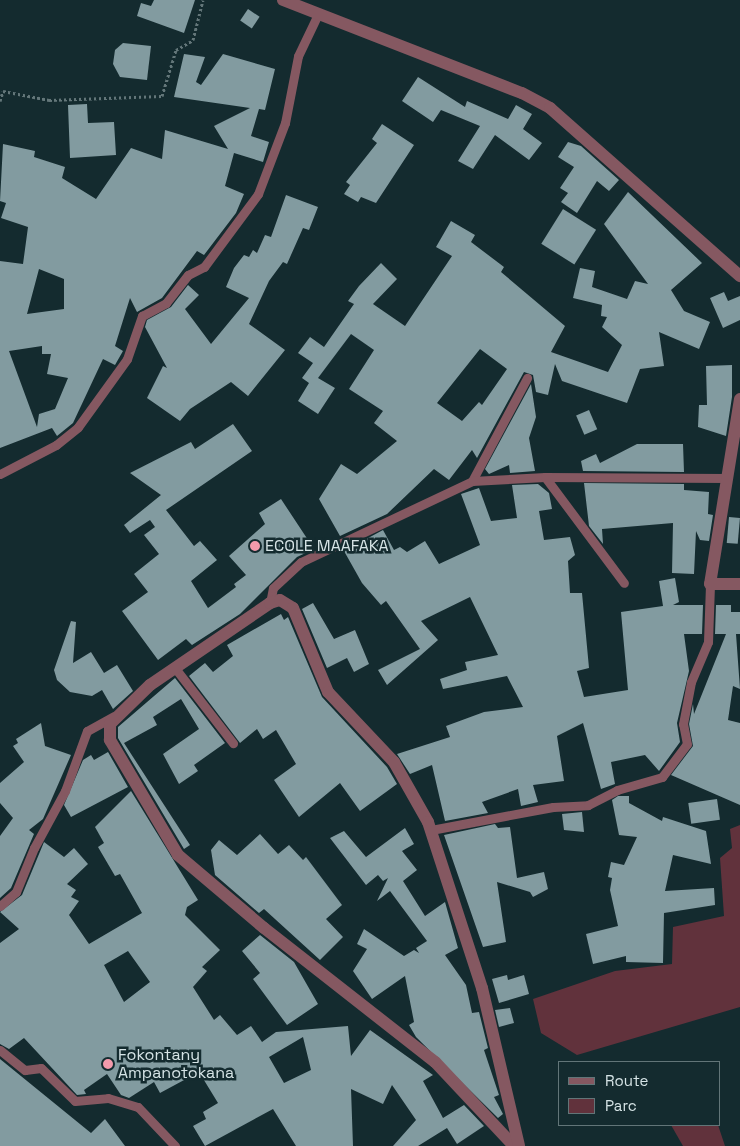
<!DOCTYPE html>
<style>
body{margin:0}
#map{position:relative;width:740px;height:1146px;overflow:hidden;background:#142b2f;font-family:"Space Grotesk",sans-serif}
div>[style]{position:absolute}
.green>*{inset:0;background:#61323c}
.building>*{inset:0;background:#829ba0;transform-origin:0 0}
.path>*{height:3px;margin-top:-1.5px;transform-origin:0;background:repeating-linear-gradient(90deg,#637679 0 2.5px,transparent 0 5px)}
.service>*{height:9px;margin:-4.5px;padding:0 4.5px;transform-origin:4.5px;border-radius:4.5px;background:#855861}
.minor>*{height:12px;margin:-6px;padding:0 6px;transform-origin:6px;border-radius:6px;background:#855861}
.dots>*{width:14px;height:14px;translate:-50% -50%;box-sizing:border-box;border:2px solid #142b2f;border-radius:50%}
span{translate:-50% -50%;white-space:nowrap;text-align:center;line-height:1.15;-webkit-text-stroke:5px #142b2f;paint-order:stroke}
.poi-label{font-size:16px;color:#d6e4e6}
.left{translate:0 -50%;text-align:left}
.legend{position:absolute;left:558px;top:1061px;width:162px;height:65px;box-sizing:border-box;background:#142b2f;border:1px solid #627578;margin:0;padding:6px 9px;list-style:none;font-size:15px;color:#d6e4e6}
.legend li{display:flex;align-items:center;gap:10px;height:25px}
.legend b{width:25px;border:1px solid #627578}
</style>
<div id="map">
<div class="green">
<div style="clip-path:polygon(740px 825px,740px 1007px,577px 1055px,541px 1033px,533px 999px,615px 971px,672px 964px,673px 927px,724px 916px,720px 858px,732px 848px,730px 829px)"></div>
<div style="clip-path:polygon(671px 1125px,718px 1125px,725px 1146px,683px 1146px)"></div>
</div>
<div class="building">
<div style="clip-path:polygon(154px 0,195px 0,184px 33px,137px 16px,141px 3px,151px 6px)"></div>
<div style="left:248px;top:9px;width:14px;height:14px;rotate:34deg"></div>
<div style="clip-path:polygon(123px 43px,151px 46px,147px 80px,120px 77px,113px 64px,115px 50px)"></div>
<div style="clip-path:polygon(evenodd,184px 54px,205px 57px,196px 82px,201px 85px,223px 54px,275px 69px,265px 110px,259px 109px,251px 136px,269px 142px,263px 162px,234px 153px,225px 186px,244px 194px,236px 213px,204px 255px,197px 251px,162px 298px,137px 312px,130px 298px,115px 346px,123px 351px,115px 365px,103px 359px,73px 423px,57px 436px,52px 428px,0 448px,0 261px,23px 264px,28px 227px,1px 218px,6px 203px,0 201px,3px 144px,35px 151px,34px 157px,65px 167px,62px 178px,96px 199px,131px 148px,162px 159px,165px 130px,228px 149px,214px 126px,250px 108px,174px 97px,184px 54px,39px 269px,64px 279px,64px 309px,27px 314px,39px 269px,184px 54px,42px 346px,42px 354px,51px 354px,47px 374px,68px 378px,55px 409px,39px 414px,37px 427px,9px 351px,42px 346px)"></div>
<div style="clip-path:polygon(418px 77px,465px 107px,467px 101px,508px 119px,516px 105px,532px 114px,523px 129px,542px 143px,529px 160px,495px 135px,473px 169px,458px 161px,480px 126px,441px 110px,433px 122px,402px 101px)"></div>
<div style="clip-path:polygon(87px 104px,88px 123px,114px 122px,116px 155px,70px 158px,68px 105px)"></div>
<div style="clip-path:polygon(382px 124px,414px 145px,376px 203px,361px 197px,358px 202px,344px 194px,350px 185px,346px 182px,377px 143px,372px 139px)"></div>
<div style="clip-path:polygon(568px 142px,581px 146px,619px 180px,609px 191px,597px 181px,577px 213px,561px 202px,568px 193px,560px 188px,574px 167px,558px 157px)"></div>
<div style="clip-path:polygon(evenodd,628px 192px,702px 263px,671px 290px,684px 311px,710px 322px,699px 349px,659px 332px,664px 366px,640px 369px,627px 403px,562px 381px,555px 364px,548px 395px,536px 392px,533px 375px,524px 372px,477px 458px,472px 450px,449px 480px,434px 469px,387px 514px,340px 536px,319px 499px,341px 464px,357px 474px,397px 441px,374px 423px,383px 411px,349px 389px,374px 350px,351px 334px,318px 378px,335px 388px,318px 414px,298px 401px,309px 383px,302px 378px,313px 363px,298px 353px,310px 337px,324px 347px,354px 304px,348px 301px,359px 286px,381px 263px,397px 279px,373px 304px,405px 326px,452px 256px,436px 247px,451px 221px,475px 235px,471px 242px,504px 267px,501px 272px,565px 326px,551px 352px,608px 372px,622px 345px,602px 327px,607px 317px,601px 316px,602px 305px,573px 298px,580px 268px,595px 271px,592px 287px,627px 299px,635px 281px,648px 284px,604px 224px,628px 192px,480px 349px,507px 369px,482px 405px,479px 402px,462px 421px,437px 403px,480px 349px)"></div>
<div style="clip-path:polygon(286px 195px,318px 207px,309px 230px,303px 228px,287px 264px,283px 262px,269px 281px,249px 324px,285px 350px,248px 396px,231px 382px,190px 409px,180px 421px,147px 398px,163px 366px,167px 368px,145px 327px,147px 320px,171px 307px,188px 285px,199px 295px,185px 309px,211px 344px,249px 298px,226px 287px,234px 268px,244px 255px,249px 257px,253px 250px,257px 253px,265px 235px,271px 237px)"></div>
<div style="left:563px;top:209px;width:39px;height:41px;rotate:32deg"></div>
<div style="clip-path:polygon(724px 292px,728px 301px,740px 296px,740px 320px,723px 328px,710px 298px)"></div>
<div style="clip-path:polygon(732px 365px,732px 397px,726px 436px,698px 427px,699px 405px,707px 405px,706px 366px)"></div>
<div style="clip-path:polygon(531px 384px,536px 417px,529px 438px,535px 471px,510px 473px,509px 465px,489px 474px,485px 469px)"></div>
<div style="left:589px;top:410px;width:21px;height:14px;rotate:67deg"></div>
<div style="clip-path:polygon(233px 424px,252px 451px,166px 510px,194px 546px,200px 541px,217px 560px,191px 581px,208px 608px,236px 587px,234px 584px,246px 575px,229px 556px,265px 524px,259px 513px,281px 499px,314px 549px,297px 557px,240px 614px,192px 645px,186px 639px,158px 660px,122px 611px,148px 592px,134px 574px,159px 554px,144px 535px,155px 527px,150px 520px,130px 533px,124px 525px,161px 495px,130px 473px,191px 442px,195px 449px)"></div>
<div style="clip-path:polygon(637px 444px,683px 444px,684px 472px,583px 471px,581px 461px,596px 454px,600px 463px)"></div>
<div style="clip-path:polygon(584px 483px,684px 484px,684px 490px,709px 492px,708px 514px,713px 515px,709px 541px,700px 540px,696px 531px,694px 574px,672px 573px,673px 523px,602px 529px,603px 544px,589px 526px)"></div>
<div style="clip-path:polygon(538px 484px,549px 493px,552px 509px,539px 511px,544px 540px,570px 537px,575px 555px,568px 561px,570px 593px,582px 593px,589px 668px,577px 671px,584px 697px,628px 690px,621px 612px,663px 606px,659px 581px,675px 578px,679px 602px,673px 605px,703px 605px,702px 634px,684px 634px,689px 671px,677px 723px,680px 742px,659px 771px,645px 755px,611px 762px,615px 784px,601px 789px,583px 723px,557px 736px,564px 781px,533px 785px,538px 802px,521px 806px,518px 789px,482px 802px,488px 813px,445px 821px,432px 765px,410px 774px,397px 754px,450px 737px,446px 726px,484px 712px,523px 707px,507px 676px,443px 689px,440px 679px,467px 670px,465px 662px,498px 655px,470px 597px,421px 621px,438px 640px,387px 685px,378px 670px,420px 649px,386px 601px,381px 605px,362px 583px,344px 551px,383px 530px,394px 550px,400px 547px,407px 552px,425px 541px,439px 564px,480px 545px,461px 494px,479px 488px,491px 521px,517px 518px,512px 485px)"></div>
<div style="left:729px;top:517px;width:11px;height:26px;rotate:5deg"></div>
<div style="clip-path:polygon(313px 603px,334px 639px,355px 630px,369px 664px,354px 672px,347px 658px,327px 668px,302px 609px)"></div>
<div style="clip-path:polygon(716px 605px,731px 605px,731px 612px,740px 612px,740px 634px,736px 634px,740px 689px,733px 686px,728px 720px,740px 723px,740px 805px,671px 775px,693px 746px,689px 724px,693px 704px,694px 714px,726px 634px,715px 634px)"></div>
<div style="clip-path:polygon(281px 614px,284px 620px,288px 617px,322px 697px,387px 767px,397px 784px,360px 811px,340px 783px,299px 817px,274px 780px,296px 764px,276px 730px,263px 739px,257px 729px,240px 743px,189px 676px,205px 663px,213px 672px,233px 656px,227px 645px)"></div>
<div style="clip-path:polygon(71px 621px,76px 622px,73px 663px,91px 652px,104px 673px,117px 665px,133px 691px,113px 709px,102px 690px,92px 696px,70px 692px,57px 680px,54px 670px)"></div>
<div style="clip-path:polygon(175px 678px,225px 743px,194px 765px,198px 771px,179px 784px,163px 754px,199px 729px,181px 699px,153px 717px,157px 725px,124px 743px,190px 845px,184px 849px,118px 738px,118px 727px)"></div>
<div style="clip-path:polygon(41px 723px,45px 746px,71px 755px,43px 819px,29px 830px,34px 834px,11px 888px,0 898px,0 836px,13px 818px,0 803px,0 783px,24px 762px,13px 746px,18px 743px,16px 739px)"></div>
<div style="clip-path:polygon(108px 752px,128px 787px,71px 817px,64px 805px,83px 760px,91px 755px,94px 760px)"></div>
<div style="clip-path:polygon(evenodd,131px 791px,198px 900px,187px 907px,185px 915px,220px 950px,202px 967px,207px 971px,193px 987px,214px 1020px,220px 1015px,237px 1035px,251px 1026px,262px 1042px,276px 1032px,348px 1026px,351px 1056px,370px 1030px,433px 1075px,423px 1081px,443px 1118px,464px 1105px,484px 1126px,457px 1144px,447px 1128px,418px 1146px,393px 1146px,416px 1120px,392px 1085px,383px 1104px,351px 1089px,353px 1146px,296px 1146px,273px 1109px,205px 1146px,193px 1126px,206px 1119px,203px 1112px,218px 1103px,199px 1072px,160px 1093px,154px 1082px,129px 1098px,121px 1095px,107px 1074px,84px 1090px,86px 1094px,77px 1095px,24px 1038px,9px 1049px,0 1044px,0 943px,19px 929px,0 912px,22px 895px,44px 842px,64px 857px,74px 848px,88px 864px,67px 884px,76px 890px,71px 897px,79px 901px,69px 915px,89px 944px,142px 913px,120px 874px,115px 876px,98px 847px,104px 843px,95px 827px,131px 791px,128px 951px,150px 982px,124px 1002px,104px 965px,128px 951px,131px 791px,303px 1037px,311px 1070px,284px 1083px,269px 1057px,303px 1037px)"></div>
<div style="clip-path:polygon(618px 796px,629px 796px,629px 803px,662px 821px,663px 817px,706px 831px,711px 864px,673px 855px,665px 891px,714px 888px,715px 905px,664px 913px,663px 963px,626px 962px,626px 956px,593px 964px,586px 934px,618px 926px,610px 890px,612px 878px,608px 877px,611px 862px,624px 865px,637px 837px,619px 835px,612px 800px)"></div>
<div style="left:717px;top:799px;width:21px;height:29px;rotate:82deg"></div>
<div style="clip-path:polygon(582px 812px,584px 832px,564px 830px,562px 814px)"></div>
<div style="clip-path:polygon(495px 824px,498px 828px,510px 827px,517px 878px,544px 872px,548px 889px,533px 897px,530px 892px,497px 882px,506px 942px,483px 947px,444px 835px)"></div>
<div style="clip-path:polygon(405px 828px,414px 844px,402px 851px,417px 870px,403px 881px,425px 916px,445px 902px,458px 948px,445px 955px,466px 985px,472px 1013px,479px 1012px,488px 1048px,484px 1050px,499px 1095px,494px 1097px,503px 1114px,498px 1118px,416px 1037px,409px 1025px,414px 1022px,405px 976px,372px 999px,353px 971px,367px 949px,357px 944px,364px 929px,404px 956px,414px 950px,419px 953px,416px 948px,427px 941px,390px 891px,377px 901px,388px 878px,383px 881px,378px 875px,366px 885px,330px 838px,344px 831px,366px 857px)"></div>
<div style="clip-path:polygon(260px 834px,278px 854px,289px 845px,303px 860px,306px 857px,342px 905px,326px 919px,343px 937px,320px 960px,264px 909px,259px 913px,215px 875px,211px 850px,219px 840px,237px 855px)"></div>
<div style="clip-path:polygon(260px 935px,294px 962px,318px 1004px,287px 1025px,253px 979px,260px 973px,242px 951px)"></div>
<div style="clip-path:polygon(507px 975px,508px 980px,524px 975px,529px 994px,499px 1003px,492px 979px)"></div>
<div style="clip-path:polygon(510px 1008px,514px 1023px,499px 1027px,495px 1010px)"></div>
<div style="clip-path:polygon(0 1059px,91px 1133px,105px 1119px,125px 1146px,0 1146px)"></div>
</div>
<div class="path">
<div style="left:0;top:101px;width:10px;rotate:-73deg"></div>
<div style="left:3px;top:91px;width:47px;rotate:11.1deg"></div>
<div style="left:49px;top:100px;width:113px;rotate:-2deg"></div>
<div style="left:162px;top:96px;width:48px;rotate:-73.1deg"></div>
<div style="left:176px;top:50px;width:20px;rotate:-30deg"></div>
<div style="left:193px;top:40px;width:41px;rotate:-76deg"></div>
</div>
<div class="service">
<div style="left:0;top:474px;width:63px;rotate:-27.4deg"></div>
<div style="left:56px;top:445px;width:28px;rotate:-39deg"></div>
<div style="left:78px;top:427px;width:84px;rotate:-54.2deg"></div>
<div style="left:127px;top:359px;width:46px;rotate:-70.8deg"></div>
<div style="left:142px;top:316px;width:27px;rotate:-28deg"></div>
<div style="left:166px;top:303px;width:36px;rotate:-52deg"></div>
<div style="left:188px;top:275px;width:18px;rotate:-27deg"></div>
<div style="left:204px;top:267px;width:91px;rotate:-53.5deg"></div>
<div style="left:258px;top:194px;width:76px;rotate:-69.2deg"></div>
<div style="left:285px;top:123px;width:68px;rotate:-79deg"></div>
<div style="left:298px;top:56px;width:47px;rotate:-64.5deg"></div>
<div style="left:545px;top:477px;width:132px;rotate:53.3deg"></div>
<div style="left:472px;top:481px;width:117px;rotate:-61.9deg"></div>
<div style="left:270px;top:603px;width:15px;rotate:-79deg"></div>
<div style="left:273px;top:588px;width:38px;rotate:-43deg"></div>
<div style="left:301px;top:562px;width:189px;rotate:-25.3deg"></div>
<div style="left:472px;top:481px;width:73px;rotate:-3.1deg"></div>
<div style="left:545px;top:477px;width:182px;rotate:0.3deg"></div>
<div style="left:175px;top:668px;width:95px;rotate:52.3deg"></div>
<div style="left:431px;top:830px;width:124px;rotate:-10.7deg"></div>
<div style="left:553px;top:807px;width:35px;rotate:-3deg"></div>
<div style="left:588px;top:805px;width:33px;rotate:-27deg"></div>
<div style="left:617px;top:790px;width:47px;rotate:-16.1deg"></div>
<div style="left:662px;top:777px;width:41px;rotate:-52.9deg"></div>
<div style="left:687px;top:744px;width:20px;rotate:-101deg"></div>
<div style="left:683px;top:724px;width:43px;rotate:-79.2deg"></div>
<div style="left:691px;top:682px;width:43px;rotate:-67deg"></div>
<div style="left:708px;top:642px;width:58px;rotate:-88deg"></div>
<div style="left:0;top:906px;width:21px;rotate:-41deg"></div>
<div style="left:16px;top:892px;width:48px;rotate:-67.8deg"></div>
<div style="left:34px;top:848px;width:65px;rotate:-61.5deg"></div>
<div style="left:65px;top:791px;width:64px;rotate:-69.9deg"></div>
<div style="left:87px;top:731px;width:31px;rotate:-29deg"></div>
<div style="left:0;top:1050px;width:32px;rotate:39deg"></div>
<div style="left:25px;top:1070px;width:16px;rotate:-7deg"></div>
<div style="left:41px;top:1068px;width:47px;rotate:44.1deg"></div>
<div style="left:75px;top:1101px;width:33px;rotate:-5deg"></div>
<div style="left:108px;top:1098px;width:31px;rotate:17deg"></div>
<div style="left:138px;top:1107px;width:54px;rotate:46.5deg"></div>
</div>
<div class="minor">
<div style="left:283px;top:0;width:256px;rotate:21.3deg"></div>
<div style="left:522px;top:93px;width:32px;rotate:28deg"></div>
<div style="left:550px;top:108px;width:254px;rotate:41.5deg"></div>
<div style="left:740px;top:399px;width:187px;rotate:99.2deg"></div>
<div style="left:710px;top:584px;width:30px"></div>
<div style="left:514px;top:1146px;width:115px;rotate:-133.2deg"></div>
<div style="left:435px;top:1062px;width:217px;rotate:-141.9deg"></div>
<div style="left:264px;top:928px;width:113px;rotate:-139.7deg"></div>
<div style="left:178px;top:855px;width:134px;rotate:-120.6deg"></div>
<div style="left:110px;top:740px;width:16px;rotate:-90deg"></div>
<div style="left:110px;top:724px;width:56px;rotate:-44.3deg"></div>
<div style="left:150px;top:685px;width:145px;rotate:-34.3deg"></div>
<div style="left:270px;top:603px;width:10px;rotate:-17deg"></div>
<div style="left:280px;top:600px;width:15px;rotate:32deg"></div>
<div style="left:293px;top:608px;width:91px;rotate:67.4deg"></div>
<div style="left:328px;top:692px;width:96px;rotate:46.7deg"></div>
<div style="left:394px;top:762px;width:69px;rotate:60.5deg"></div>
<div style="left:428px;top:822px;width:175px;rotate:72deg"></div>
<div style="left:482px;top:988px;width:162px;rotate:76.8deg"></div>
</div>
<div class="dots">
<div style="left:255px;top:546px;background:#f39aac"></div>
<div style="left:108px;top:1064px;background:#f39aac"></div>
</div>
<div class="poi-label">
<span class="left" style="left:265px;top:546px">ECOLE MAAFAKA</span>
<span class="left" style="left:118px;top:1064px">Fokontany<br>Ampanotokana</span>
</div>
<ul class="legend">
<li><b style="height:6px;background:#855861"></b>Route</li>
<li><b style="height:14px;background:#61323c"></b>Parc</li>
</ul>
</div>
